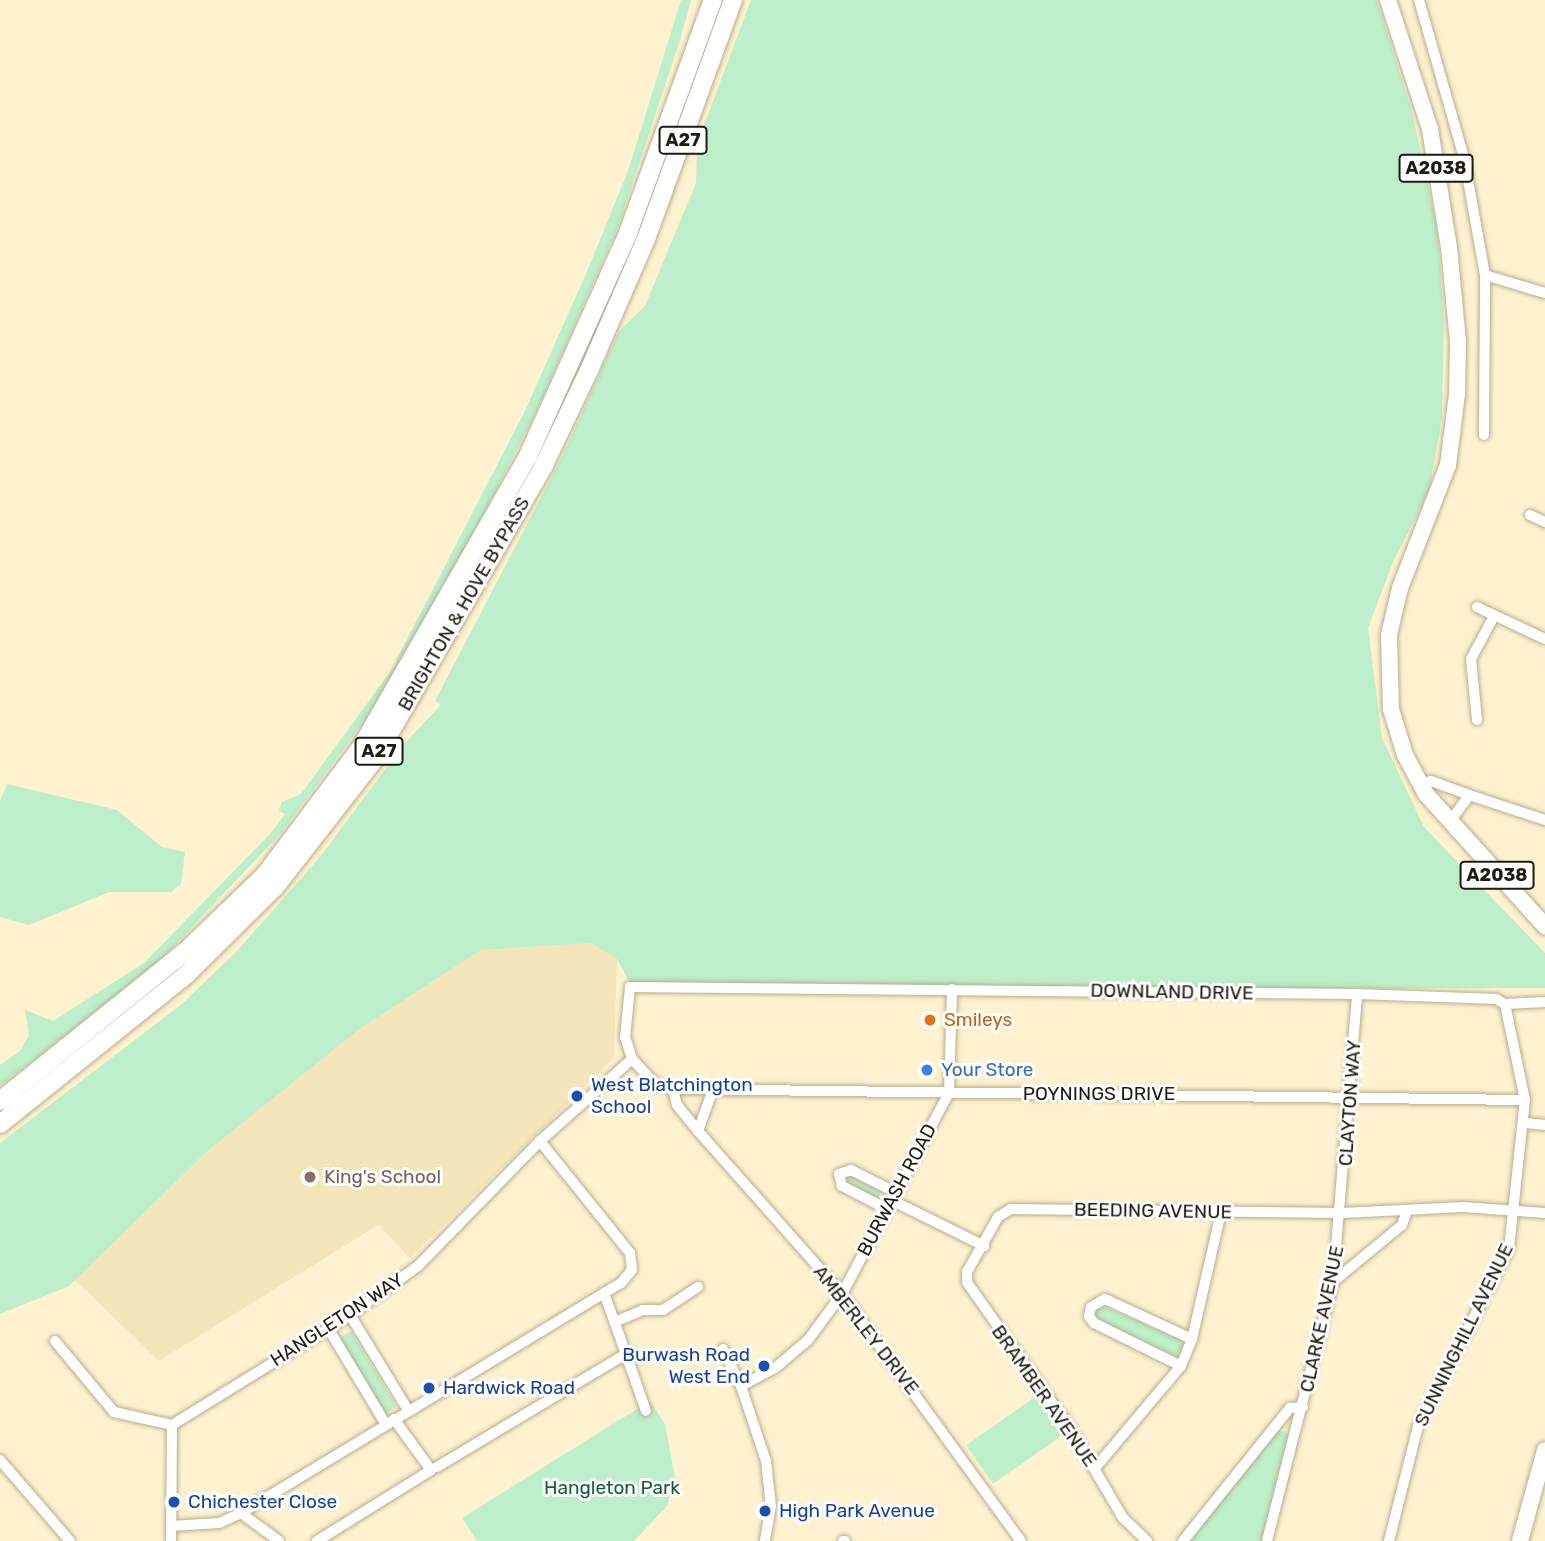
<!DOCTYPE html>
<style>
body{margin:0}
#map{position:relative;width:1545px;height:1541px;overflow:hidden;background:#fef2d0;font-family:Rubik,sans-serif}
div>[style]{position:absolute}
.built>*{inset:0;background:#f4e5bb}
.green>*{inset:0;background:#bcefca;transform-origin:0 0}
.roads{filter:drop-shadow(0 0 2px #b9ad8d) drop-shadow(0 0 2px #b9ad8d)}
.street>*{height:10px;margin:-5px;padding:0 5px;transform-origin:5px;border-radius:5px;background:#fff}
.primary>*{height:16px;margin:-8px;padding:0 8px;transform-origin:8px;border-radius:8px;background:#fff}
.highway>*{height:18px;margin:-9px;padding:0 9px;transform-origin:9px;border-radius:9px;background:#fff}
.dots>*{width:19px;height:19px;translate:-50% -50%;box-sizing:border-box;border:4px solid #fff;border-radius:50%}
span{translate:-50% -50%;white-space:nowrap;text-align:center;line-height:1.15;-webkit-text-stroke:6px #fff;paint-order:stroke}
.shield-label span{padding:2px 5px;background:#fff;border:2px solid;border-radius:5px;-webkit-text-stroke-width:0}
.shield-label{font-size:18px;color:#1f1a0e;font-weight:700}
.street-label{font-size:19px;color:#1f1a0e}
.food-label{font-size:19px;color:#c56008}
.left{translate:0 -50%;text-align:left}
.shop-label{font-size:19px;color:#366cbe}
.transit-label{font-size:19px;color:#164399}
.right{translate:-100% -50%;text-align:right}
.education-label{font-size:19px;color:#785e54}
.park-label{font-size:19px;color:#115f33}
</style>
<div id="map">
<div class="built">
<div style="clip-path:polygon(591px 943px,617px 959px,614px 1058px,410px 1258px,378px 1225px,159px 1361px,74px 1279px,205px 1153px,361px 1028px,481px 950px)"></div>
</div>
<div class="green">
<div style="clip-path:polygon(681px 0,691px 0,681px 37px,618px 227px,537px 410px,449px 583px,377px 704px,280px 834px,155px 966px,0 1086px,0 1065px,20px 1051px,29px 1035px,25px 1010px,53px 1021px,144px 963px,271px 833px,285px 814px,279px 811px,282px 802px,301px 794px,390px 672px,524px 413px,589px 267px,629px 168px)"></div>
<div style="clip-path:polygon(751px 0,1377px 0,1412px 112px,1437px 227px,1444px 320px,1442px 418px,1429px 491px,1393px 562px,1368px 628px,1382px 738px,1424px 827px,1545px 953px,1545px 988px,633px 989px,617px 959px,591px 943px,481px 950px,361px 1028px,205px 1153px,69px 1286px,0 1314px,0 1143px,182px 1004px,236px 952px,320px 857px,404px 744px,441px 705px,435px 701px,563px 455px,619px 331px,645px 306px,696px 183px,697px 144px)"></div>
<div style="clip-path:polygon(7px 784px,117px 810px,162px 847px,185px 852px,181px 884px,171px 892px,109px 892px,29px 925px,0 917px,0 801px)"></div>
<div style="left:849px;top:1174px;width:37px;height:9px;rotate:26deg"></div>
<div style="clip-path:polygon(1097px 1304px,1182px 1340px,1184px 1350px,1175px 1356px,1096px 1321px,1093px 1315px)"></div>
<div style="left:351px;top:1331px;width:88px;height:14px;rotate:59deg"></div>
<div style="left:1035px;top:1397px;width:47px;height:84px;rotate:55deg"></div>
<div style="clip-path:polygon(650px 1401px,665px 1424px,675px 1478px,667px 1506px,634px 1541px,477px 1541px,462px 1518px)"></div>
<div style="clip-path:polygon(1278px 1430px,1291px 1434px,1262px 1541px,1188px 1541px)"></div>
</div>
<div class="roads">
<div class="street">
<div style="left:1419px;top:0;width:164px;rotate:74.1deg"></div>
<div style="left:1464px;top:158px;width:119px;rotate:79.8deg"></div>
<div style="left:1485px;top:275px;width:63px;rotate:16.7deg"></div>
<div style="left:1484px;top:435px;width:160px;rotate:-89.6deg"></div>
<div style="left:1530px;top:515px;width:17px;rotate:25deg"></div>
<div style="left:1477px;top:607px;width:75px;rotate:25.2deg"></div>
<div style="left:1477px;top:720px;width:61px;rotate:-95.6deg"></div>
<div style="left:1471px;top:659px;width:49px;rotate:-61.9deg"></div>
<div style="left:1419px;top:784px;width:12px;rotate:-14deg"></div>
<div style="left:1431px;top:781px;width:40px;rotate:20.2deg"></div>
<div style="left:1449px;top:823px;width:34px;rotate:-54deg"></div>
<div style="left:1469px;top:795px;width:80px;rotate:18.2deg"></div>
<div style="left:1505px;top:1004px;width:40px;rotate:-2.9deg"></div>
<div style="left:673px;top:1089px;width:16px;rotate:76deg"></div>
<div style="left:677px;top:1105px;width:33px;rotate:51deg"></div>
<div style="left:698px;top:1131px;width:217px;rotate:48.5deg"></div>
<div style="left:842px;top:1294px;width:305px;rotate:54.1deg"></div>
<div style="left:1525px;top:1123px;width:20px;rotate:6deg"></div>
<div style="left:698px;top:1131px;width:41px;rotate:-70.3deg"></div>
<div style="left:891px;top:1200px;width:104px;rotate:26.3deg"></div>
<div style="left:887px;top:1209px;width:51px;rotate:-152.9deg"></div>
<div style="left:842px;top:1186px;width:12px;rotate:-104deg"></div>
<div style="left:839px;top:1174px;width:13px;rotate:-18deg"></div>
<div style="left:851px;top:1170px;width:49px;rotate:26.6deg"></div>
<div style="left:1333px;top:1282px;width:89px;rotate:-39.6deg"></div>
<div style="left:1402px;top:1225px;width:15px;rotate:-70deg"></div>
<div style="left:350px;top:1315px;width:111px;rotate:58.6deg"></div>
<div style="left:617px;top:1321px;width:28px;rotate:-23deg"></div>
<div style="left:643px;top:1310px;width:20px"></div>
<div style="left:663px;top:1310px;width:42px;rotate:-33.3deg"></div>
<div style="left:328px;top:1328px;width:111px;rotate:59deg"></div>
<div style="left:55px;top:1341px;width:92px;rotate:50.3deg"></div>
<div style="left:114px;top:1412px;width:59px;rotate:12.6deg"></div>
<div style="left:723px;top:1349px;width:41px;rotate:64.1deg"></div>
<div style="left:741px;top:1386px;width:79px;rotate:71.6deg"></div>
<div style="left:766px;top:1461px;width:45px;rotate:83.7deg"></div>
<div style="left:771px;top:1506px;width:36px;rotate:100deg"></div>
<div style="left:626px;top:1354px;width:60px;rotate:70.7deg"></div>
<div style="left:1181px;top:1366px;width:97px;rotate:-153.7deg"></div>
<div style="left:1094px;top:1323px;width:9px;rotate:-126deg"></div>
<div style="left:1089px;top:1316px;width:9px;rotate:-77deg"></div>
<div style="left:1091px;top:1307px;width:16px;rotate:-30deg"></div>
<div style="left:1105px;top:1299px;width:96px;rotate:24.7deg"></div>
<div style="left:741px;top:1386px;width:38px;rotate:-28deg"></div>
<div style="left:775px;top:1368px;width:43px;rotate:-40.3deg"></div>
<div style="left:808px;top:1340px;width:57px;rotate:-53.5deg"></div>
<div style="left:842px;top:1294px;width:228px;rotate:-62deg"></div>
<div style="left:949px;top:1093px;width:104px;rotate:-88.3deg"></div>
<div style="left:0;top:1460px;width:107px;rotate:49.2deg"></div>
<div style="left:437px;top:1467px;width:220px;rotate:-30.9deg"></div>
<div style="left:626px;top:1354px;width:65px;rotate:-109.8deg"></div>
<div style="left:1095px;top:1468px;width:133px;rotate:-49.9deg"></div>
<div style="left:1181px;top:1366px;width:29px;rotate:-68deg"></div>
<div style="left:1192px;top:1339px;width:130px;rotate:-77.1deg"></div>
<div style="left:241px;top:1513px;width:47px;rotate:36.4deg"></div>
<div style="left:171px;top:1526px;width:48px;rotate:-3.6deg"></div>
<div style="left:219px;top:1523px;width:24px;rotate:-24deg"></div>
<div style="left:241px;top:1513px;width:444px;rotate:-31.2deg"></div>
<div style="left:621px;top:1283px;width:17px;rotate:-50deg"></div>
<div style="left:632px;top:1270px;width:17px;rotate:-97deg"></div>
<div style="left:630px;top:1253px;width:144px;rotate:-128.8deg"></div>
<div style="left:171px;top:1541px;width:116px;rotate:-89.5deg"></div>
<div style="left:172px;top:1425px;width:209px;rotate:-31.7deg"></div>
<div style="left:350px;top:1315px;width:84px;rotate:-35.8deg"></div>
<div style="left:418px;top:1266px;width:175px;rotate:-45.7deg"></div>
<div style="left:540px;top:1141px;width:123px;rotate:-41.7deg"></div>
<div style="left:317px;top:1541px;width:134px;rotate:-31.9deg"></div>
<div style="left:431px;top:1470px;width:63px;rotate:-126deg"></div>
<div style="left:843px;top:1541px;width:2px"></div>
<div style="left:1147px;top:1541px;width:33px;rotate:-136deg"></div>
<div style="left:1123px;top:1518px;width:101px;rotate:-120.4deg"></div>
<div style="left:1072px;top:1431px;width:182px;rotate:-125.2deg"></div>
<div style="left:967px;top:1282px;width:10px;rotate:-90deg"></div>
<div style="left:967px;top:1272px;width:63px;rotate:-60.6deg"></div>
<div style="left:998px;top:1217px;width:15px;rotate:-32deg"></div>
<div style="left:1011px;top:1209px;width:331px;rotate:0.7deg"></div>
<div style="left:1342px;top:1213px;width:122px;rotate:-2.8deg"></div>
<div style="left:1464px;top:1207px;width:81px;rotate:4.2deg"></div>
<div style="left:1183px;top:1541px;width:171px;rotate:-51.2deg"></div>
<div style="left:1290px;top:1408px;width:13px;rotate:-4deg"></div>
<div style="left:1267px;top:1541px;width:267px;rotate:-75.7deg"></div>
<div style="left:1333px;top:1282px;width:289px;rotate:-85.2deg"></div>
<div style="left:1389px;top:1541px;width:119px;rotate:-75.8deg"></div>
<div style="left:1418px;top:1426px;width:199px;rotate:-62.8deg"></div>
<div style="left:1509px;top:1249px;width:150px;rotate:-83.9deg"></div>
<div style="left:1525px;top:1100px;width:98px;rotate:-101.8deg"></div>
<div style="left:1505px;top:1004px;width:10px;rotate:-151deg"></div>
<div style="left:1496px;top:999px;width:139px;rotate:-177.9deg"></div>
<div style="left:1357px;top:994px;width:727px;rotate:-179.45deg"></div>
<div style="left:630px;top:987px;width:50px;rotate:95.7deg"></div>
<div style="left:625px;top:1037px;width:23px;rotate:72deg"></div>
<div style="left:632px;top:1059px;width:33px;rotate:47deg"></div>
<div style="left:654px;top:1083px;width:20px;rotate:18deg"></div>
<div style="left:673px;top:1089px;width:852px;rotate:0.74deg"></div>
</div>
<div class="primary">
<div style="left:1388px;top:0;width:136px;rotate:72deg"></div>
<div style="left:1430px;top:129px;width:120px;rotate:80.9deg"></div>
<div style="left:1449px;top:247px;width:95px;rotate:84.6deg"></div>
<div style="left:1458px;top:342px;width:52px;rotate:91.1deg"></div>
<div style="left:1457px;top:394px;width:72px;rotate:97.2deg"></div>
<div style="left:1448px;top:465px;width:132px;rotate:111.3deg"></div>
<div style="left:1400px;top:588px;width:48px;rotate:103.2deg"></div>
<div style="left:1389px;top:635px;width:74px;rotate:88.5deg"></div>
<div style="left:1391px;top:709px;width:48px;rotate:73.1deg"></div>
<div style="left:1405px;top:755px;width:44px;rotate:61.7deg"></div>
<div style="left:1426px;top:794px;width:178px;rotate:48deg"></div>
<div style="left:1520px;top:1541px;width:94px;rotate:-74.6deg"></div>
</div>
<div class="highway">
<div style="left:0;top:1101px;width:239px;rotate:-38.9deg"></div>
<div style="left:186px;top:951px;width:110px;rotate:-43.9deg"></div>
<div style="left:265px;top:875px;width:161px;rotate:-53.1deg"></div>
<div style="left:362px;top:746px;width:334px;rotate:-60.2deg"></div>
<div style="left:528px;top:456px;width:244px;rotate:-65.8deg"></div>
<div style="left:628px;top:233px;width:248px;rotate:-70deg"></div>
<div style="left:0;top:1124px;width:240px;rotate:-38.7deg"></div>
<div style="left:187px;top:974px;width:124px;rotate:-44.7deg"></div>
<div style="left:275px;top:887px;width:161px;rotate:-52.1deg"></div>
<div style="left:374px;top:760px;width:340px;rotate:-60deg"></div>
<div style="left:544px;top:465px;width:107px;rotate:-64.6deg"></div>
<div style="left:590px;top:368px;width:141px;rotate:-66.5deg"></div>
<div style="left:646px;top:239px;width:254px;rotate:-70deg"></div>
</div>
</div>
<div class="dots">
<div style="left:930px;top:1020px;background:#e8710a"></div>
<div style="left:927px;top:1070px;background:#3f7fe0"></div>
<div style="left:577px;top:1096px;background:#1a4fb4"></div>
<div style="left:310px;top:1177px;background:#8d6e63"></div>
<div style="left:764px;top:1366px;background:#1a4fb4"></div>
<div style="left:429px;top:1388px;background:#1a4fb4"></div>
<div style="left:174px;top:1502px;background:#1a4fb4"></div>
<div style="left:765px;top:1511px;background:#1a4fb4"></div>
</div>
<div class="shield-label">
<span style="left:683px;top:140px">A27</span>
<span style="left:1436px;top:168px">A2038</span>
<span style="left:379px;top:751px">A27</span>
<span style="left:1497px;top:875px">A2038</span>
</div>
<div class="street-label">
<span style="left:464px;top:604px;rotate:-60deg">BRIGHTON &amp; HOVE BYPASS</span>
<span style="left:1172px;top:992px;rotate:1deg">DOWNLAND DRIVE</span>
<span style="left:1099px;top:1094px">POYNINGS DRIVE</span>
<span style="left:1350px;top:1103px;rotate:-86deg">CLAYTON WAY</span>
<span style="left:897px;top:1190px;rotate:-62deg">BURWASH ROAD</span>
<span style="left:1153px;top:1211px;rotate:1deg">BEEDING AVENUE</span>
<span style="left:1322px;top:1319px;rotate:-78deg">CLARKE AVENUE</span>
<span style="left:337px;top:1320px;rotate:-33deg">HANGLETON WAY</span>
<span style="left:866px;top:1330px;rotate:52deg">AMBERLEY DRIVE</span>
<span style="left:1464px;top:1335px;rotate:-64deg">SUNNINGHILL AVENUE</span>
<span style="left:1044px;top:1396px;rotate:55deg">BRAMBER AVENUE</span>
</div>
<div class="food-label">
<span class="left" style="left:944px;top:1020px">Smileys</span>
</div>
<div class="shop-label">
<span class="left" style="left:941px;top:1070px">Your Store</span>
</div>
<div class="transit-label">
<span class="left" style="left:591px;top:1096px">West Blatchington<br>School</span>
<span class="right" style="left:750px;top:1366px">Burwash Road<br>West End</span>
<span class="left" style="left:443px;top:1388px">Hardwick Road</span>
<span class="left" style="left:188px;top:1502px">Chichester Close</span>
<span class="left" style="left:779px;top:1511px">High Park Avenue</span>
</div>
<div class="education-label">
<span class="left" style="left:324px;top:1177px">King's School</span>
</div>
<div class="park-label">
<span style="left:612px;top:1488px">Hangleton Park</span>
</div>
</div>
